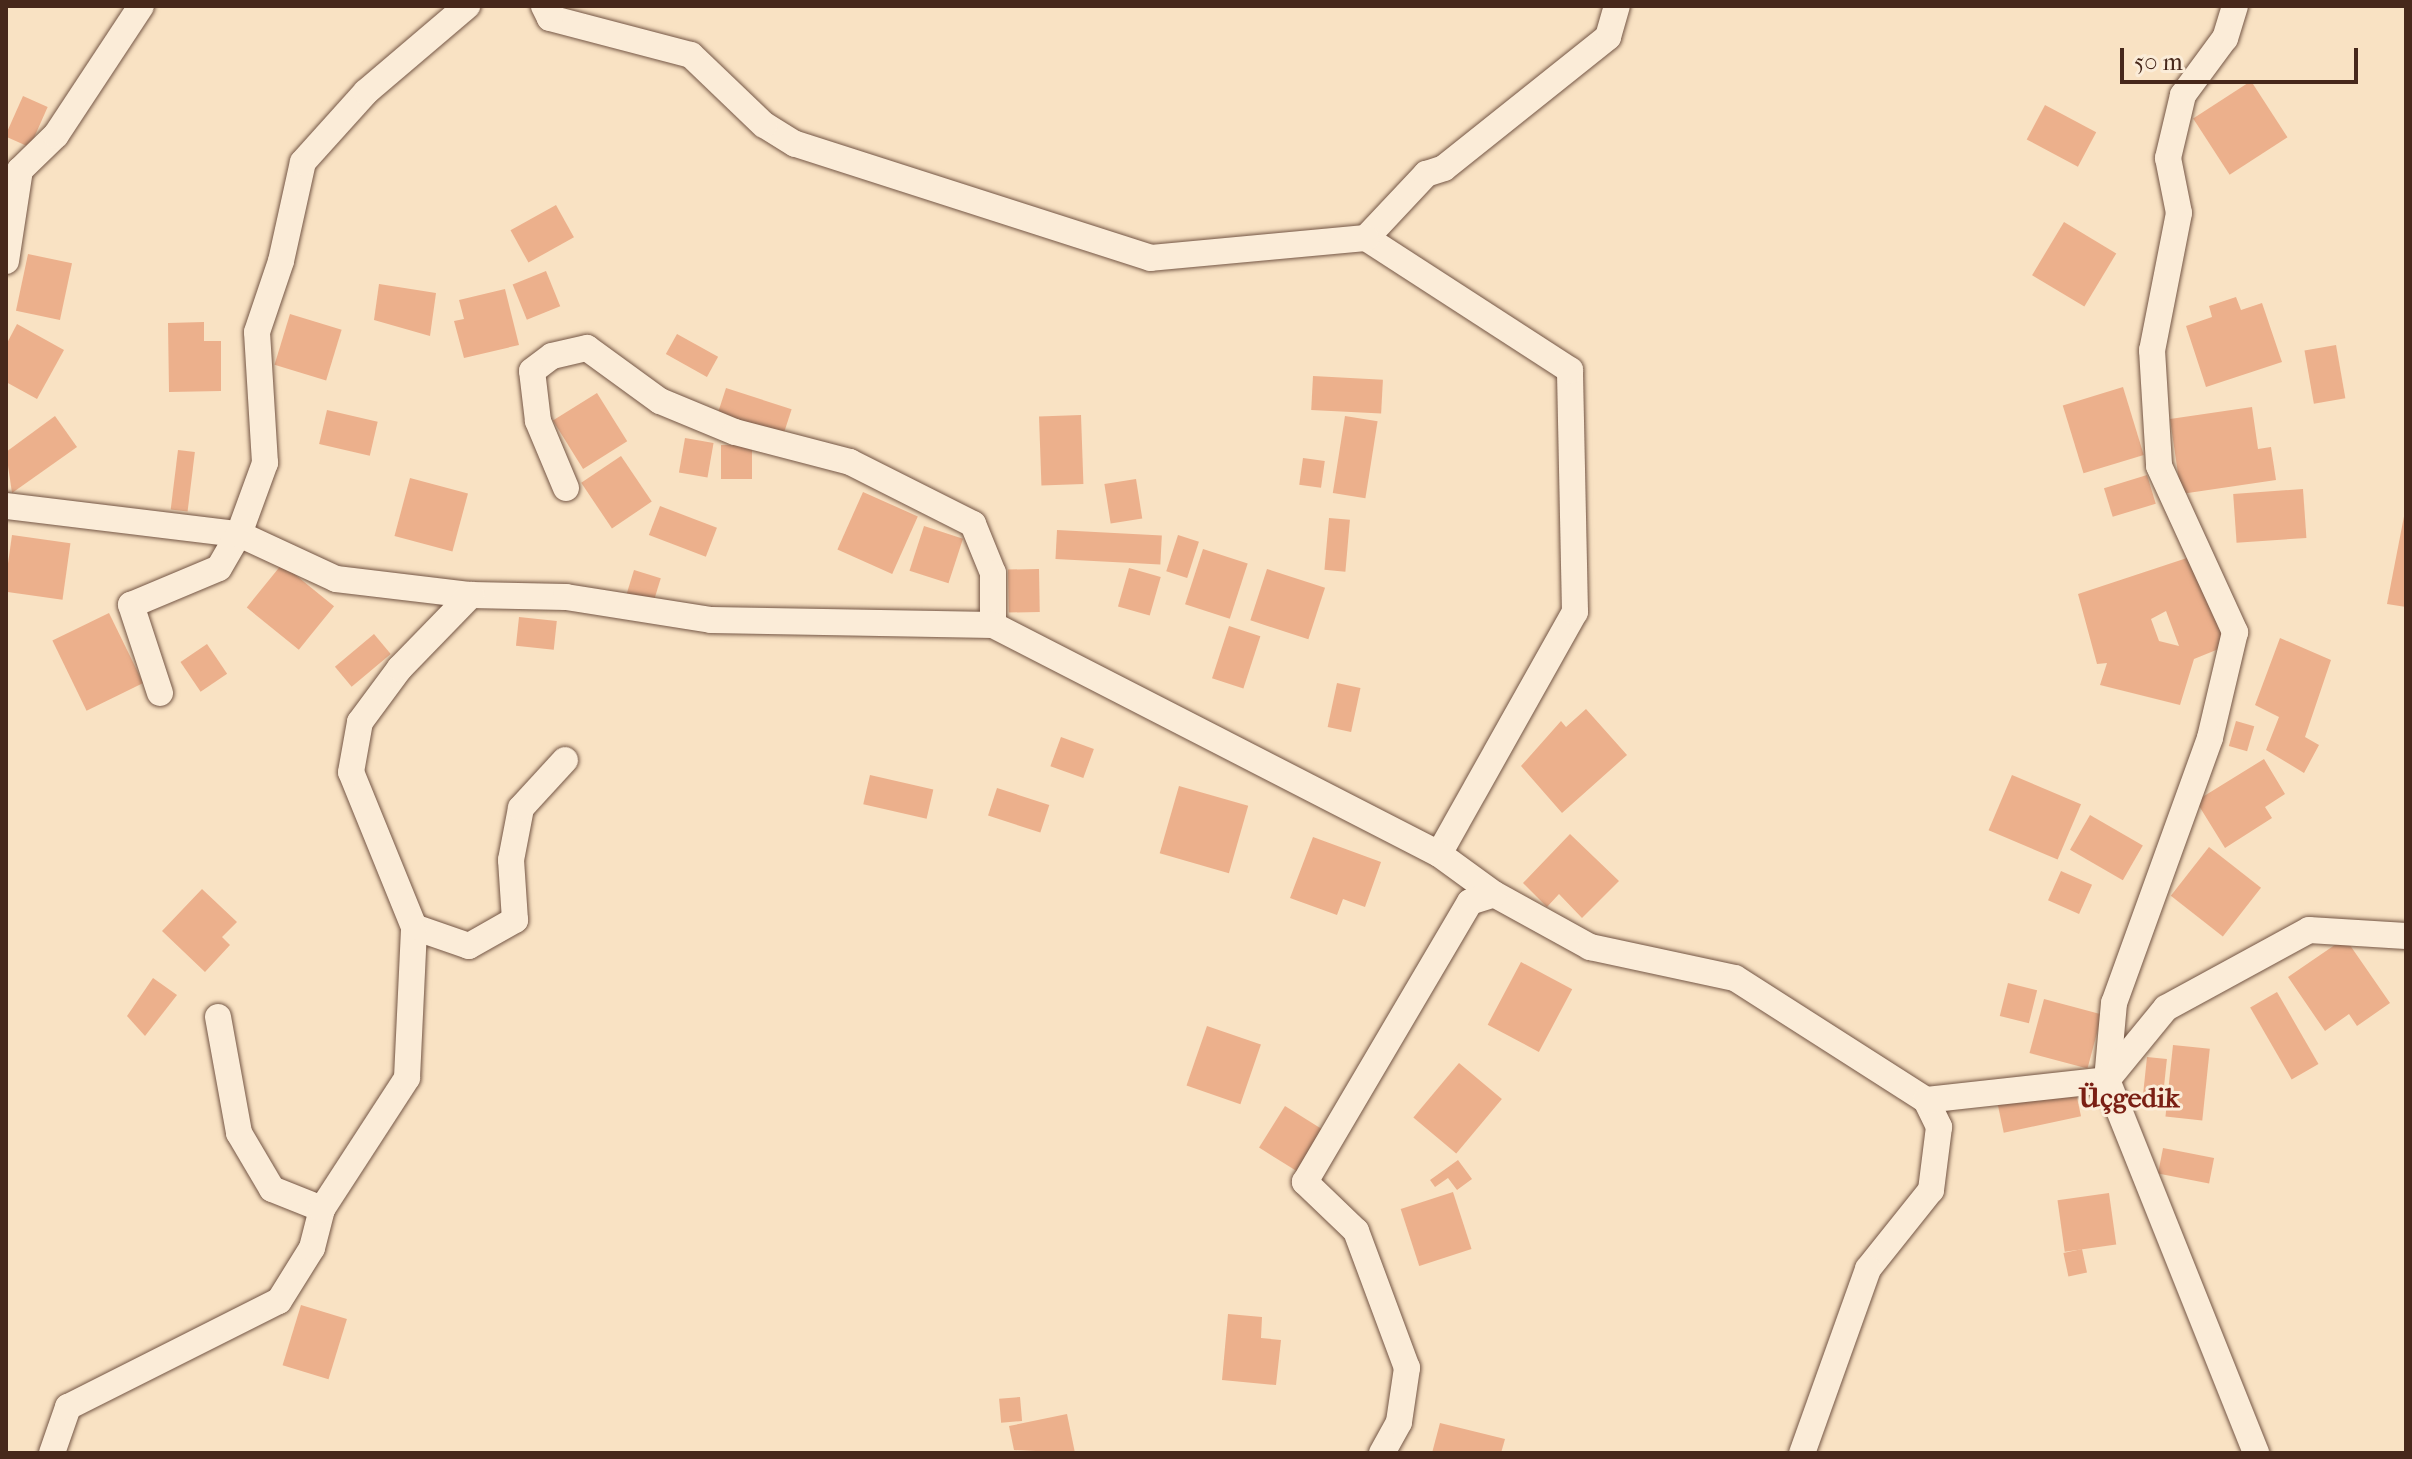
<!DOCTYPE html>
<meta charset="utf-8">
<style>
body{margin:0}
#map{position:relative;width:2412px;height:1459px;overflow:hidden;background:#f9e2c3;font-family:"IM FELL French Canon",serif}
div>[style]{position:absolute}
.building>*{inset:0;background:#ecb08c;transform-origin:0 0}
.roads{filter:drop-shadow(0 0 2px #745645) drop-shadow(0 0 2px #745645)}
.minor>*{height:26px;margin:-13px;padding:0 13px;transform-origin:13px;border-radius:13px;background:#fbecd8}
span{translate:-50% -50%;white-space:nowrap;text-align:center;line-height:1.15;-webkit-text-stroke:6px #fbecd8;paint-order:stroke}
.quarter-label{font-size:28px;color:#7a1f14;font-weight:700}
.frame{position:absolute;inset:0;border:8px solid #47281b;pointer-events:none}
.scale{position:absolute;left:2120px;top:48px;width:238px;height:36px;box-sizing:border-box;border:4px solid #47281b;border-top:0;padding-left:10px;font-size:24px;line-height:28px;white-space:nowrap;color:#47281b;-webkit-text-stroke:6px #fbecd8;paint-order:stroke}
</style>
<div id="map">
<div class="building">
<div style="left:2251px;top:81px;width:67px;height:69px;rotate:57deg"></div>
<div style="left:23px;top:96px;width:27px;height:44px;rotate:24deg"></div>
<div style="left:2045px;top:105px;width:58px;height:39px;rotate:28deg"></div>
<div style="left:556px;top:205px;width:37px;height:52px;rotate:61deg"></div>
<div style="left:2064px;top:222px;width:61px;height:62px;rotate:31deg"></div>
<div style="left:28px;top:254px;width:45px;height:58px;rotate:12deg"></div>
<div style="left:546px;top:271px;width:38px;height:36px;rotate:68deg"></div>
<div style="clip-path:polygon(379px 284px,436px 293px,430px 336px,374px 320px)"></div>
<div style="clip-path:polygon(505px 289px,519px 345px,464px 358px,454px 321px,464px 319px,459px 300px)"></div>
<div style="clip-path:polygon(2236px 297px,2241px 310px,2262px 303px,2282px 362px,2206px 387px,2186px 326px,2212px 317px,2209px 306px)"></div>
<div style="left:290px;top:314px;width:54px;height:53px;rotate:17deg"></div>
<div style="clip-path:polygon(204px 322px,204px 341px,221px 341px,221px 391px,169px 392px,168px 323px)"></div>
<div style="clip-path:polygon(17px 324px,64px 350px,37px 399px,6px 382px,6px 345px)"></div>
<div style="left:677px;top:334px;width:47px;height:23px;rotate:29deg"></div>
<div style="left:2336px;top:345px;width:54px;height:32px;rotate:80deg"></div>
<div style="left:1313px;top:376px;width:70px;height:34px;rotate:3deg"></div>
<div style="left:2123px;top:387px;width:71px;height:63px;rotate:73deg"></div>
<div style="left:726px;top:388px;width:69px;height:26px;rotate:18deg"></div>
<div style="left:597px;top:393px;width:57px;height:52px;rotate:58deg"></div>
<div style="clip-path:polygon(2252px 407px,2258px 449px,2271px 447px,2276px 480px,2181px 494px,2170px 419px)"></div>
<div style="left:327px;top:410px;width:52px;height:35px;rotate:13deg"></div>
<div style="left:1081px;top:415px;width:69px;height:42px;rotate:88deg"></div>
<div style="clip-path:polygon(55px 416px,77px 447px,12px 493px,6px 452px)"></div>
<div style="left:1345px;top:416px;width:33px;height:78px;rotate:9deg"></div>
<div style="left:685px;top:438px;width:29px;height:35px;rotate:10deg"></div>
<div style="left:721px;top:445px;width:31px;height:34px"></div>
<div style="left:178px;top:450px;width:17px;height:60px;rotate:7deg"></div>
<div style="left:621px;top:456px;width:55px;height:48px;rotate:56deg"></div>
<div style="left:1303px;top:458px;width:22px;height:27px;rotate:8deg"></div>
<div style="left:2147px;top:475px;width:30px;height:45px;rotate:73deg"></div>
<div style="left:410px;top:478px;width:60px;height:60px;rotate:15deg"></div>
<div style="left:1136px;top:479px;width:40px;height:32px;rotate:81deg"></div>
<div style="left:2303px;top:489px;width:49px;height:70px;rotate:86deg"></div>
<div style="left:863px;top:492px;width:60px;height:63px;rotate:24deg"></div>
<div style="left:660px;top:506px;width:61px;height:31px;rotate:21deg"></div>
<div style="clip-path:polygon(2406px 506px,2406px 607px,2387px 604px)"></div>
<div style="left:1329px;top:518px;width:21px;height:52px;rotate:5deg"></div>
<div style="left:924px;top:526px;width:41px;height:47px;rotate:18deg"></div>
<div style="left:1057px;top:530px;width:105px;height:29px;rotate:3deg"></div>
<div style="left:12px;top:535px;width:59px;height:57px;rotate:8deg"></div>
<div style="left:1178px;top:535px;width:22px;height:38px;rotate:18deg"></div>
<div style="left:1203px;top:549px;width:47px;height:58px;rotate:18deg"></div>
<div style="clip-path:polygon(evenodd,2190px 557px,2226px 646px,2194px 659px,2180px 705px,2100px 685px,2107px 663px,2097px 664px,2078px 594px,2190px 557px,2166px 611px,2179px 646px,2159px 641px,2151px 619px,2166px 611px)"></div>
<div style="left:282px;top:564px;width:67px;height:56px;rotate:39deg"></div>
<div style="left:1129px;top:568px;width:33px;height:40px;rotate:16deg"></div>
<div style="left:1039px;top:569px;width:43px;height:31px;rotate:89deg"></div>
<div style="left:1267px;top:569px;width:61px;height:54px;rotate:18deg"></div>
<div style="left:634px;top:570px;width:28px;height:26px;rotate:17deg"></div>
<div style="left:109px;top:613px;width:78px;height:63px;rotate:64deg"></div>
<div style="left:519px;top:617px;width:38px;height:29px;rotate:6deg"></div>
<div style="left:1229px;top:626px;width:33px;height:55px;rotate:18deg"></div>
<div style="left:374px;top:634px;width:26px;height:51px;rotate:50deg"></div>
<div style="clip-path:polygon(2280px 638px,2331px 660px,2305px 737px,2319px 745px,2304px 773px,2266px 750px,2279px 717px,2255px 705px)"></div>
<div style="left:207px;top:644px;width:36px;height:32px;rotate:56deg"></div>
<div style="left:1337px;top:683px;width:24px;height:45px;rotate:12deg"></div>
<div style="clip-path:polygon(1586px 709px,1627px 755px,1562px 813px,1521px 766px,1561px 721px,1566px 727px)"></div>
<div style="left:2236px;top:721px;width:19px;height:26px;rotate:16deg"></div>
<div style="left:1061px;top:737px;width:35px;height:31px;rotate:20deg"></div>
<div style="clip-path:polygon(2264px 759px,2285px 794px,2265px 807px,2272px 818px,2225px 848px,2196px 801px)"></div>
<div style="left:870px;top:775px;width:65px;height:30px;rotate:13deg"></div>
<div style="left:2012px;top:775px;width:75px;height:60px;rotate:23deg"></div>
<div style="left:1179px;top:786px;width:72px;height:70px;rotate:16deg"></div>
<div style="left:997px;top:788px;width:55px;height:29px;rotate:18deg"></div>
<div style="left:2090px;top:815px;width:61px;height:40px;rotate:30deg"></div>
<div style="clip-path:polygon(1570px 834px,1619px 881px,1582px 918px,1559px 894px,1547px 907px,1523px 883px)"></div>
<div style="clip-path:polygon(1313px 837px,1381px 862px,1365px 907px,1343px 899px,1337px 915px,1290px 898px)"></div>
<div style="left:2209px;top:847px;width:66px;height:62px;rotate:38deg"></div>
<div style="left:2061px;top:871px;width:34px;height:32px;rotate:24deg"></div>
<div style="clip-path:polygon(202px 889px,237px 922px,222px 937px,230px 945px,205px 972px,162px 931px)"></div>
<div style="clip-path:polygon(2345px 938px,2390px 1003px,2357px 1026px,2349px 1014px,2325px 1031px,2288px 977px)"></div>
<div style="left:1521px;top:962px;width:58px;height:71px;rotate:28deg"></div>
<div style="clip-path:polygon(153px 978px,177px 995px,145px 1036px,127px 1016px)"></div>
<div style="left:2008px;top:983px;width:30px;height:34px;rotate:14deg"></div>
<div style="left:2277px;top:992px;width:83px;height:31px;rotate:60deg"></div>
<div style="left:2044px;top:999px;width:60px;height:56px;rotate:15deg"></div>
<div style="left:1207px;top:1026px;width:57px;height:63px;rotate:19deg"></div>
<div style="left:2173px;top:1045px;width:37px;height:72px;rotate:6deg"></div>
<div style="left:2147px;top:1057px;width:20px;height:45px;rotate:6deg"></div>
<div style="left:1459px;top:1063px;width:56px;height:71px;rotate:40deg"></div>
<div style="left:2075px;top:1088px;width:29px;height:79px;rotate:78deg"></div>
<div style="left:1285px;top:1106px;width:49px;height:49px;rotate:32deg"></div>
<div style="left:2163px;top:1148px;width:52px;height:26px;rotate:11deg"></div>
<div style="clip-path:polygon(1458px 1160px,1472px 1179px,1457px 1190px,1448px 1178px,1435px 1187px,1430px 1180px)"></div>
<div style="left:1453px;top:1192px;width:60px;height:55px;rotate:72deg"></div>
<div style="left:2109px;top:1193px;width:52px;height:52px;rotate:82deg"></div>
<div style="left:2082px;top:1249px;width:24px;height:19px;rotate:78deg"></div>
<div style="left:301px;top:1305px;width:48px;height:63px;rotate:17deg"></div>
<div style="clip-path:polygon(1228px 1314px,1262px 1317px,1261px 1338px,1281px 1340px,1276px 1385px,1222px 1380px)"></div>
<div style="left:1020px;top:1397px;width:24px;height:21px;rotate:85deg"></div>
<div style="clip-path:polygon(1067px 1414px,1075px 1453px,1014px 1450px,1009px 1426px)"></div>
<div style="clip-path:polygon(1440px 1423px,1505px 1439px,1501px 1453px,1432px 1453px)"></div>
</div>
<div class="roads">
<div class="minor">
<div style="left:2235px;top:6px;width:34px;rotate:107deg"></div>
<div style="left:2225px;top:38px;width:71px;rotate:126.4deg"></div>
<div style="left:2183px;top:95px;width:65px;rotate:103.4deg"></div>
<div style="left:2168px;top:158px;width:56px;rotate:78.7deg"></div>
<div style="left:2179px;top:213px;width:140px;rotate:101.1deg"></div>
<div style="left:2152px;top:350px;width:116px;rotate:86.5deg"></div>
<div style="left:2159px;top:466px;width:183px;rotate:65.4deg"></div>
<div style="left:2235px;top:632px;width:109px;rotate:103.3deg"></div>
<div style="left:2210px;top:738px;width:282px;rotate:109.9deg"></div>
<div style="left:2114px;top:1003px;width:77px;rotate:95.2deg"></div>
<div style="left:2107px;top:1080px;width:402px;rotate:68.2deg"></div>
<div style="left:1366px;top:238px;width:88px;rotate:-46.8deg"></div>
<div style="left:1426px;top:174px;width:19px;rotate:-18deg"></div>
<div style="left:1444px;top:168px;width:210px;rotate:-38.6deg"></div>
<div style="left:1608px;top:37px;width:32px;rotate:-74deg"></div>
<div style="left:6px;top:261px;width:92px;rotate:-81.3deg"></div>
<div style="left:20px;top:170px;width:50px;rotate:-44.2deg"></div>
<div style="left:56px;top:135px;width:154px;rotate:-56.6deg"></div>
<div style="left:566px;top:488px;width:73px;rotate:-112.7deg"></div>
<div style="left:538px;top:421px;width:50px;rotate:-96.8deg"></div>
<div style="left:532px;top:371px;width:25px;rotate:-37deg"></div>
<div style="left:552px;top:356px;width:36px;rotate:-13deg"></div>
<div style="left:587px;top:348px;width:90px;rotate:36deg"></div>
<div style="left:660px;top:401px;width:81px;rotate:22.5deg"></div>
<div style="left:735px;top:432px;width:119px;rotate:14.6deg"></div>
<div style="left:850px;top:462px;width:138px;rotate:26.8deg"></div>
<div style="left:973px;top:524px;width:53px;rotate:67.8deg"></div>
<div style="left:993px;top:573px;width:52px;rotate:90deg"></div>
<div style="left:6px;top:506px;width:235px;rotate:6.9deg"></div>
<div style="left:239px;top:534px;width:107px;rotate:24.9deg"></div>
<div style="left:336px;top:579px;width:136px;rotate:6.8deg"></div>
<div style="left:471px;top:595px;width:95px;rotate:1.2deg"></div>
<div style="left:566px;top:597px;width:147px;rotate:9deg"></div>
<div style="left:711px;top:620px;width:282px;rotate:1deg"></div>
<div style="left:993px;top:625px;width:501px;rotate:27.18deg"></div>
<div style="left:1439px;top:854px;width:278px;rotate:-60.7deg"></div>
<div style="left:1575px;top:612px;width:242px;rotate:-91.2deg"></div>
<div style="left:1570px;top:370px;width:243px;rotate:-147.1deg"></div>
<div style="left:1366px;top:238px;width:216px;rotate:174.7deg"></div>
<div style="left:1151px;top:258px;width:374px;rotate:-162.2deg"></div>
<div style="left:795px;top:144px;width:36px;rotate:-148deg"></div>
<div style="left:764px;top:125px;width:101px;rotate:-136.2deg"></div>
<div style="left:691px;top:55px;width:146px;rotate:-165.3deg"></div>
<div style="left:550px;top:18px;width:13px;rotate:-117deg"></div>
<div style="left:160px;top:693px;width:93px;rotate:-108.2deg"></div>
<div style="left:131px;top:605px;width:95px;rotate:-22.8deg"></div>
<div style="left:219px;top:568px;width:39px;rotate:-60deg"></div>
<div style="left:239px;top:534px;width:76px;rotate:-69.9deg"></div>
<div style="left:265px;top:463px;width:131px;rotate:-93.5deg"></div>
<div style="left:257px;top:332px;width:75px;rotate:-71.3deg"></div>
<div style="left:281px;top:261px;width:101px;rotate:-77.5deg"></div>
<div style="left:303px;top:162px;width:94px;rotate:-48deg"></div>
<div style="left:366px;top:92px;width:133px;rotate:-40.4deg"></div>
<div style="left:1439px;top:854px;width:68px;rotate:36deg"></div>
<div style="left:1494px;top:894px;width:110px;rotate:28.9deg"></div>
<div style="left:1590px;top:947px;width:148px;rotate:12.1deg"></div>
<div style="left:1735px;top:978px;width:227px;rotate:32.6deg"></div>
<div style="left:1926px;top:1100px;width:30px;rotate:64deg"></div>
<div style="left:1939px;top:1127px;width:64px;rotate:97.2deg"></div>
<div style="left:1931px;top:1190px;width:101px;rotate:128.6deg"></div>
<div style="left:1868px;top:1269px;width:195px;rotate:109.7deg"></div>
<div style="left:414px;top:927px;width:58px;rotate:19.1deg"></div>
<div style="left:469px;top:946px;width:53px;rotate:-29.5deg"></div>
<div style="left:515px;top:920px;width:60px;rotate:-93.8deg"></div>
<div style="left:511px;top:860px;width:53px;rotate:-79.1deg"></div>
<div style="left:521px;top:808px;width:65px;rotate:-47.5deg"></div>
<div style="left:218px;top:1017px;width:118px;rotate:79.7deg"></div>
<div style="left:239px;top:1133px;width:65px;rotate:59.5deg"></div>
<div style="left:272px;top:1189px;width:54px;rotate:21.8deg"></div>
<div style="left:1926px;top:1100px;width:182px;rotate:-6.3deg"></div>
<div style="left:2107px;top:1080px;width:93px;rotate:-50.7deg"></div>
<div style="left:2166px;top:1008px;width:163px;rotate:-28.6deg"></div>
<div style="left:2309px;top:930px;width:97px;rotate:3.5deg"></div>
<div style="left:52px;top:1453px;width:49px;rotate:-70.8deg"></div>
<div style="left:68px;top:1407px;width:236px;rotate:-26.7deg"></div>
<div style="left:279px;top:1301px;width:62px;rotate:-58.1deg"></div>
<div style="left:312px;top:1248px;width:40px;rotate:-75.6deg"></div>
<div style="left:322px;top:1209px;width:156px;rotate:-57deg"></div>
<div style="left:407px;top:1078px;width:151px;rotate:-87.3deg"></div>
<div style="left:414px;top:927px;width:167px;rotate:-112.1deg"></div>
<div style="left:351px;top:772px;width:51px;rotate:-79.8deg"></div>
<div style="left:360px;top:722px;width:67px;rotate:-53.5deg"></div>
<div style="left:400px;top:668px;width:102px;rotate:-45.8deg"></div>
<div style="left:1382px;top:1453px;width:35px;rotate:-61deg"></div>
<div style="left:1399px;top:1422px;width:55px;rotate:-81.6deg"></div>
<div style="left:1407px;top:1368px;width:146px;rotate:-110.4deg"></div>
<div style="left:1356px;top:1231px;width:71px;rotate:-136.1deg"></div>
<div style="left:1305px;top:1182px;width:325px;rotate:-59.5deg"></div>
<div style="left:1470px;top:902px;width:25px;rotate:-18deg"></div>
</div>
</div>
<div class="quarter-label">
<span style="left:2129px;top:1098px">Üçgedik</span>
</div>
<div class="frame"></div>
<div class="scale">50 m</div>
</div>
